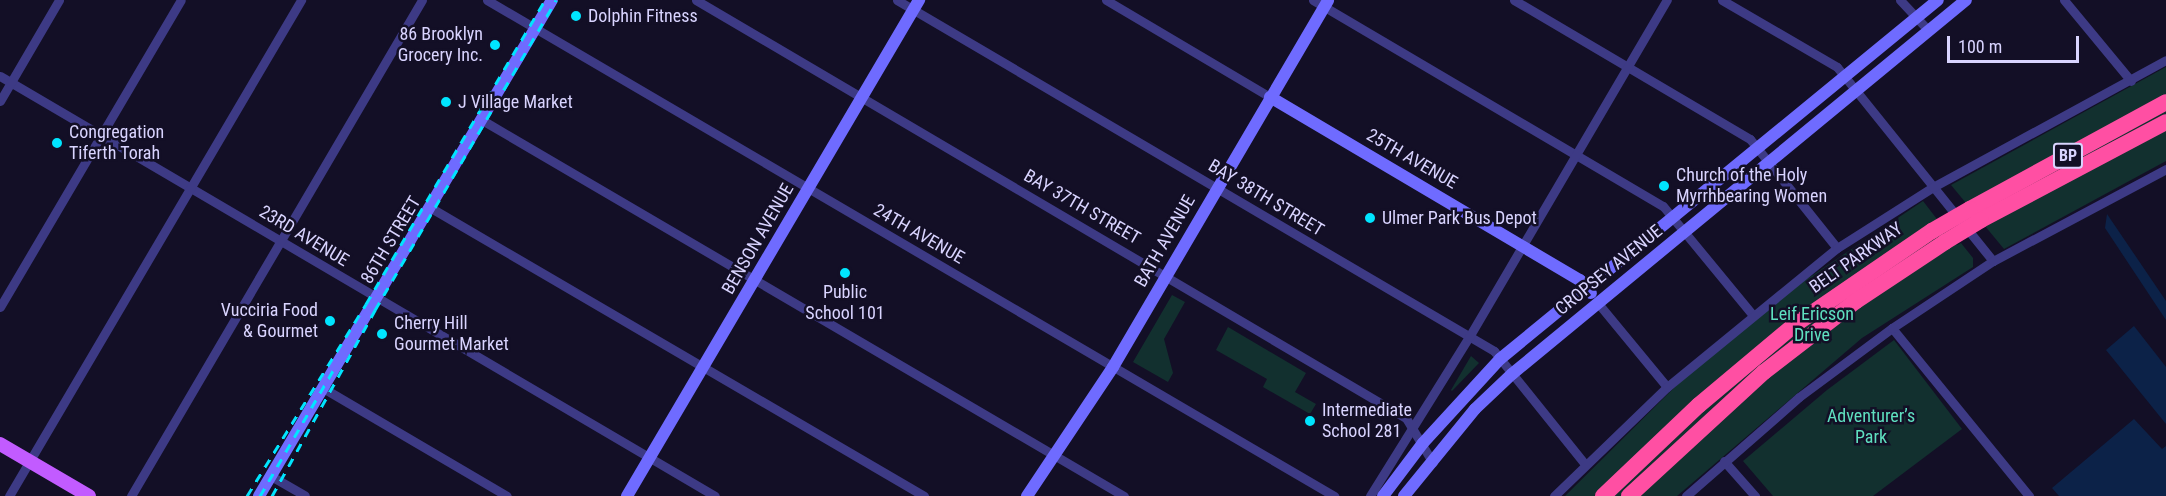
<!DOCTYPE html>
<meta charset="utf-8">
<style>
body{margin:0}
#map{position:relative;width:2166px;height:496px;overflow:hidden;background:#130f26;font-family:"Roboto Condensed",sans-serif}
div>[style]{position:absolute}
.green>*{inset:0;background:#12302f}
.water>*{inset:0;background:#0c2248}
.street>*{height:9px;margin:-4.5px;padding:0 4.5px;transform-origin:4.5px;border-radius:4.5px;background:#3d3a85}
.secondary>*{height:12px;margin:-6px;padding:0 6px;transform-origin:6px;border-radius:6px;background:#6f6bff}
.primary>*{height:14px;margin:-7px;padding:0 7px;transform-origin:7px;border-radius:7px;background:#c25bff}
.highway>*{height:16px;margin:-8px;padding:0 8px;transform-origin:8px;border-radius:8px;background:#ff4fa3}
.rail>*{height:3px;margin-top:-1.5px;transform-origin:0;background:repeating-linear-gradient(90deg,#00e5ff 0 9px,transparent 0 17px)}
.highway-bridge>*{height:16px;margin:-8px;padding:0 8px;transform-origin:8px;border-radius:8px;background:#ff4fa3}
.dots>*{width:16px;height:16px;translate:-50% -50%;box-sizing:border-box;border:3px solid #130f26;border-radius:50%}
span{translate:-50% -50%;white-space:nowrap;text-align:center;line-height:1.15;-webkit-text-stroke:5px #130f26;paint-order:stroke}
.shield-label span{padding:2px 4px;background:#130f26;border:2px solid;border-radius:4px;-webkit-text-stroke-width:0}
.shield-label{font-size:16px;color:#d9d4ff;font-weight:700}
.poi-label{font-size:18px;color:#d9d4ff}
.left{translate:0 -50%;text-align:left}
.right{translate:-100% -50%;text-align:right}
.street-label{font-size:18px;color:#d9d4ff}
.park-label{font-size:18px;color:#5fe0c0}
.scale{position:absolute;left:1947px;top:36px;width:132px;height:27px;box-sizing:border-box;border:3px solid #d9d4ff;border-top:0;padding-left:8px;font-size:18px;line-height:21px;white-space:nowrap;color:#d9d4ff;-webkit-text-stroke:4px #130f26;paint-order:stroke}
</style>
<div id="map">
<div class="green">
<div style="clip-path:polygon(2166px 67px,2166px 161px,2120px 186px,2004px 249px,1951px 185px)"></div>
<div style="clip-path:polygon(1923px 201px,1957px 245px,1961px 243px,1973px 258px,1973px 267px,1862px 338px,1677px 496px,1565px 496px,1687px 375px,1798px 285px)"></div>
<div style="clip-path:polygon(1172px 295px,1185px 302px,1164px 339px,1173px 373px,1168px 382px,1133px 362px)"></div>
<div style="clip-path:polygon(1228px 327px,1306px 373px,1295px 392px,1316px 404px,1310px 414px,1263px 387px,1267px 379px,1216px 350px)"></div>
<div style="clip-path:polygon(1894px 340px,1962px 429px,1873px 496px,1773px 496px,1743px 461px,1827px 390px)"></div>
<div style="clip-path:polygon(1471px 356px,1479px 363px,1452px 391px,1451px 390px)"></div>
</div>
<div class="water">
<div style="clip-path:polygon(2107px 214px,2166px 301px,2166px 320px,2105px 228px)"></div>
<div style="clip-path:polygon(2134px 326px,2166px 367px,2166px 424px,2106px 350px)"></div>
<div style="clip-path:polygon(2134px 419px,2162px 449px,2166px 446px,2166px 496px,2059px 496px,2052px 488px)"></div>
</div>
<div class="street">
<div style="left:487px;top:0;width:982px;rotate:30.35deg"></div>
<div style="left:696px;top:0;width:824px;rotate:30.49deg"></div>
<div style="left:1406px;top:418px;width:52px;rotate:59deg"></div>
<div style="left:897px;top:0;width:693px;rotate:30.45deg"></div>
<div style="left:1494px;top:351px;width:145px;rotate:51.2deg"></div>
<div style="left:1106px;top:0;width:191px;rotate:30.6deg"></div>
<div style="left:1313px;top:0;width:406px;rotate:30.5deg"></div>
<div style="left:1663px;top:206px;width:140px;rotate:50.5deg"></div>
<div style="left:1514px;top:0;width:274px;rotate:30.5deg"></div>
<div style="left:1750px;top:139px;width:139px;rotate:51.4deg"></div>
<div style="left:1722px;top:0;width:133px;rotate:30.2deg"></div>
<div style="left:1837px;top:67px;width:249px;rotate:51.2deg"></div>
<div style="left:1900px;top:0;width:42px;rotate:46.9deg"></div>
<div style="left:2064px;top:0;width:105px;rotate:50.4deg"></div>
<div style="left:0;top:76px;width:829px;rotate:30.43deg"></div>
<div style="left:0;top:101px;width:117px;rotate:-59.7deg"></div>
<div style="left:482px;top:120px;width:744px;rotate:30.36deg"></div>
<div style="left:431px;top:208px;width:571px;rotate:30.29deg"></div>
<div style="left:1597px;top:302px;width:110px;rotate:50.5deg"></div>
<div style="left:0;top:307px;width:356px;rotate:-59.5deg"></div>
<div style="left:1892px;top:328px;width:217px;rotate:50.8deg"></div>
<div style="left:323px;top:388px;width:213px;rotate:30.4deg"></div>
<div style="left:1724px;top:461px;width:47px;rotate:48.5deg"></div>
<div style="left:271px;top:476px;width:39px;rotate:30deg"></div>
<div style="left:9px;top:496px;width:576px;rotate:-59.51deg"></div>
<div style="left:131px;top:496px;width:575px;rotate:-59.6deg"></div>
<div style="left:1370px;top:496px;width:187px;rotate:-58.1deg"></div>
<div style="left:1469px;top:337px;width:391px;rotate:-59.6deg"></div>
<div style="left:1554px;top:496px;width:157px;rotate:-44deg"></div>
<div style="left:1667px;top:387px;width:220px;rotate:-39.3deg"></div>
<div style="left:1837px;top:248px;width:114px;rotate:-32.4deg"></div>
<div style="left:1933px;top:187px;width:265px;rotate:-28.6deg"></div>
<div style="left:1686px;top:496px;width:150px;rotate:-41.2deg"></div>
<div style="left:1799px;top:397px;width:116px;rotate:-36.6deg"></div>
<div style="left:1892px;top:328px;width:121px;rotate:-33.6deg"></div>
<div style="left:1993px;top:261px;width:196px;rotate:-28deg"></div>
</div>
<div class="secondary">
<div style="left:1270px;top:97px;width:360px;rotate:30.6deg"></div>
<div style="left:1580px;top:280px;width:17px;rotate:50deg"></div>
<div style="left:259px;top:496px;width:576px;rotate:-59.43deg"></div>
<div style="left:627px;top:496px;width:576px;rotate:-59.51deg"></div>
<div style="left:1027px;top:496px;width:155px;rotate:-56.3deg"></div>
<div style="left:1113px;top:367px;width:425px;rotate:-59.6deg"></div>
<div style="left:1383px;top:496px;width:66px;rotate:-53deg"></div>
<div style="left:1423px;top:443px;width:114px;rotate:-47.5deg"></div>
<div style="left:1500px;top:359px;width:566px;rotate:-39.34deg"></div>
<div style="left:1404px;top:496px;width:112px;rotate:-50.8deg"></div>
<div style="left:1475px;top:409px;width:51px;rotate:-43.4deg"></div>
<div style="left:1512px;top:374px;width:588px;rotate:-39.48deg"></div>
</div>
<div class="primary">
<div style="left:0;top:444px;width:103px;rotate:30.3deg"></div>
</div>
<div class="highway">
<div style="left:1970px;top:209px;width:223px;rotate:-28.6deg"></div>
<div style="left:1981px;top:220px;width:209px;rotate:-27.9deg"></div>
<div style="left:1603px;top:496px;width:132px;rotate:-43.5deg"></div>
<div style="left:1699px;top:405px;width:123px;rotate:-40deg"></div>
<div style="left:1793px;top:326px;width:168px;rotate:-34.4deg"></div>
<div style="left:1629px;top:496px;width:183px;rotate:-42.6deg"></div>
<div style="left:1764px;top:372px;width:116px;rotate:-37.7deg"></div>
<div style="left:1856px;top:301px;width:107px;rotate:-33.5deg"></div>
</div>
<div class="rail">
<div style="left:247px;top:496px;width:226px;rotate:-58.2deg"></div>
<div style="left:366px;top:304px;width:353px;rotate:-59.5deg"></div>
<div style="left:260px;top:496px;width:149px;rotate:-59.8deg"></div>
<div style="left:272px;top:496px;width:213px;rotate:-61deg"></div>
<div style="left:375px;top:310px;width:359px;rotate:-59.7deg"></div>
</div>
<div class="highway-bridge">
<div style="left:1932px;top:231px;width:44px;rotate:-30.1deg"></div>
<div style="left:1945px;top:242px;width:42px;rotate:-31.4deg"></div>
</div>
<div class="dots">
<div style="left:576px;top:16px;background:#00e5ff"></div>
<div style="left:495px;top:45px;background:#00e5ff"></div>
<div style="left:446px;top:102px;background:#00e5ff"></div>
<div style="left:57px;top:143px;background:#00e5ff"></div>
<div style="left:1664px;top:186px;background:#00e5ff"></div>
<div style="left:1370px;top:218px;background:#00e5ff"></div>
<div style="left:845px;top:273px;background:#00e5ff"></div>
<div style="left:330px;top:321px;background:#00e5ff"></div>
<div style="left:382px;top:334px;background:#00e5ff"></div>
<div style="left:1310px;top:421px;background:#00e5ff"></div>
</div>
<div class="shield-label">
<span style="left:2068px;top:156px">BP</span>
</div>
<div class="poi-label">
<span class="left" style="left:588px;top:16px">Dolphin Fitness</span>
<span class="right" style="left:483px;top:45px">86 Brooklyn<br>Grocery Inc.</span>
<span class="left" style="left:458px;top:102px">J Village Market</span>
<span class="left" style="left:69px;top:143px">Congregation<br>Tiferth Torah</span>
<span class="left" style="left:1676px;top:186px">Church of the Holy<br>Myrrhbearing Women</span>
<span class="left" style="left:1382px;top:218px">Ulmer Park Bus Depot</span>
<span style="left:845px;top:303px">Public<br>School 101</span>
<span class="right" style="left:318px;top:321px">Vucciria Food<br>&amp; Gourmet</span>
<span class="left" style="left:394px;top:334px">Cherry Hill<br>Gourmet Market</span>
<span class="left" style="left:1322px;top:421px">Intermediate<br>School 281</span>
</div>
<div class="street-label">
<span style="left:1412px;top:159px;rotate:30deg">25TH AVENUE</span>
<span style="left:1266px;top:198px;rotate:31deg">BAY 38TH STREET</span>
<span style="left:1082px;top:207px;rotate:30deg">BAY 37TH STREET</span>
<span style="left:919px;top:234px;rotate:30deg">24TH AVENUE</span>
<span style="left:304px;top:236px;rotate:31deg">23RD AVENUE</span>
<span style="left:758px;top:239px;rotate:-60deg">BENSON AVENUE</span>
<span style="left:391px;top:240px;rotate:-59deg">86TH STREET</span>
<span style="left:1165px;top:241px;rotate:-60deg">BATH AVENUE</span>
<span style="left:1856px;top:258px;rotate:-35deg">BELT PARKWAY</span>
<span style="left:1609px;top:270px;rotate:-39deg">CROPSEY AVENUE</span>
</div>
<div class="park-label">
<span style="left:1812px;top:325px">Leif Ericson<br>Drive</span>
<span style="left:1871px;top:427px">Adventurer’s<br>Park</span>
</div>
<div class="scale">100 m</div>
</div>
